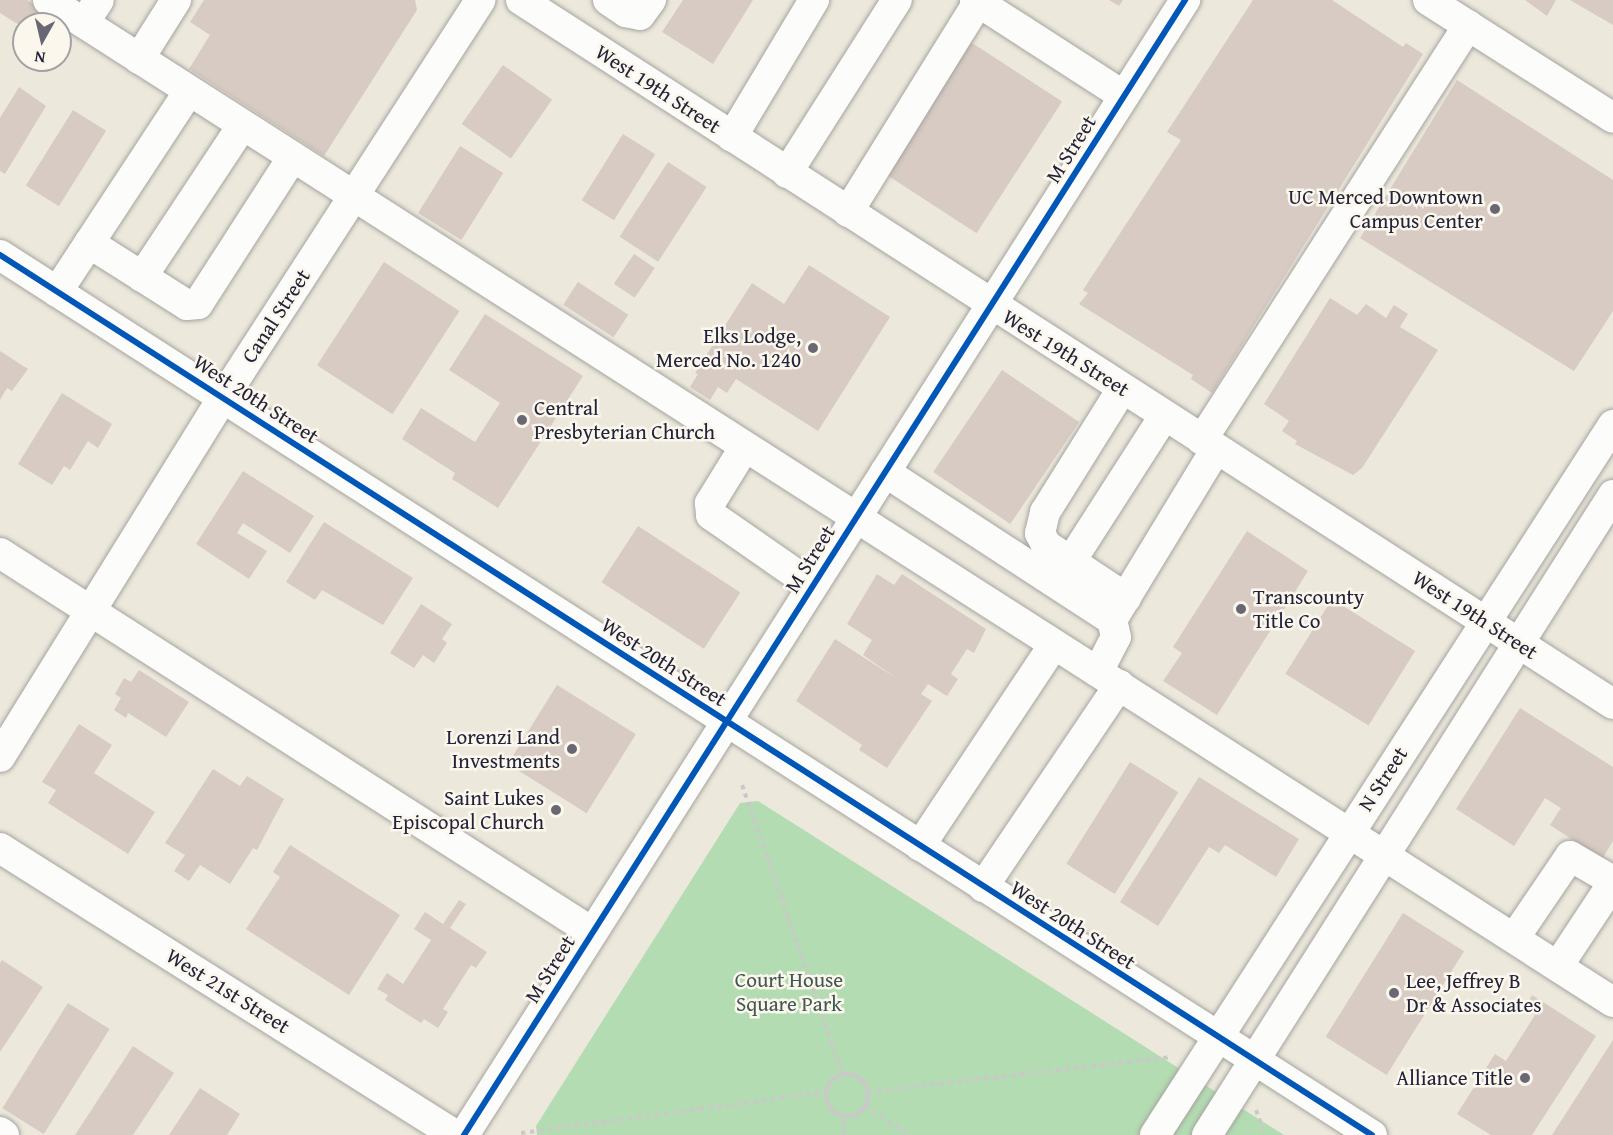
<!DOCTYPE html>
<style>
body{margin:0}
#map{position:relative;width:1613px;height:1135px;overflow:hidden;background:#ece8dc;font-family:"Gentium Book Plus",serif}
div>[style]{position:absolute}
.green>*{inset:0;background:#b3dcb2}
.building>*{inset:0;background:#d7cbc3;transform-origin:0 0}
.path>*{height:4px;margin-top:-2px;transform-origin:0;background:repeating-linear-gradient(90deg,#cac9c8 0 4.5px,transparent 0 9px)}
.path>.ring{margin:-2px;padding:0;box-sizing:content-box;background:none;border:4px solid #cac9c8;border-radius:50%}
.roads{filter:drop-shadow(0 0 2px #a6a4a0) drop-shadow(0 0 2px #a6a4a0)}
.minor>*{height:30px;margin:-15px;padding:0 15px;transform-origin:15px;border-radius:15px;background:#fcfcfa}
.cycleway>*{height:6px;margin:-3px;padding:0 3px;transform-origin:3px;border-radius:3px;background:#0057b8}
.dots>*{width:16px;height:16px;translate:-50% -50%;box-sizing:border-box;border:3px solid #fbf7ec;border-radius:50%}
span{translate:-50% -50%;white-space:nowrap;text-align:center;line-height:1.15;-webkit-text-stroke:5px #fbf7ec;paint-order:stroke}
.street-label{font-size:21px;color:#22223b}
.poi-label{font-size:21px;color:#22223b}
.right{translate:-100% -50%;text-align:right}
.left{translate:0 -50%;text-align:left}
.park-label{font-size:21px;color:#405754}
.north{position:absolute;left:12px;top:12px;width:60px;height:60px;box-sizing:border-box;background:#fbf7ec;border:2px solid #a4a2a5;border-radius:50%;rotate:188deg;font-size:16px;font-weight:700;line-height:24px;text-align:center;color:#22223b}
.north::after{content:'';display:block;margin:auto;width:21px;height:27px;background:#696773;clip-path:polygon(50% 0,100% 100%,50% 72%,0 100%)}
</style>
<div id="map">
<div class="green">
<div style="clip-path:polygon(758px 801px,1284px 1135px,537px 1135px,536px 1126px,740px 803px)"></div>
</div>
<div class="building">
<div style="clip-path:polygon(0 0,27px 0,41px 9px,32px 24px,24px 24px,24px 28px,0 13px)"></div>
<div style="clip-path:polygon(204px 0,415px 0,417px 10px,324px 156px,189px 69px,210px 35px,190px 22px)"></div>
<div style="clip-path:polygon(683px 0,753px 0,713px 64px,662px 32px)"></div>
<div style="clip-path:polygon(1109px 0,1123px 0,1119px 6px)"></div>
<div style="clip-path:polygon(1253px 0,1332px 0,1403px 47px,1406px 43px,1423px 54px,1212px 393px,1191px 379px,1193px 375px,1079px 304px,1088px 293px,1083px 290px,1181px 140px,1167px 132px)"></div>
<div style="clip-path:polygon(1525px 0,1556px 0,1547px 16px)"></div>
<div style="clip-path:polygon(1570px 0,1613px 0,1613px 25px)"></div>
<div style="left:969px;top:41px;width:111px;height:157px;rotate:33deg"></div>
<div style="left:503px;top:65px;width:60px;height:72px;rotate:35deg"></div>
<div style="clip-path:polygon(1457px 80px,1613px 180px,1613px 311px,1574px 371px,1360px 238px)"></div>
<div style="clip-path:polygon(19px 87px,46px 106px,5px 174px,0 171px,0 118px)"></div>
<div style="left:73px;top:110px;width:39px;height:89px;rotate:32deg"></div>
<div style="left:623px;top:134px;width:38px;height:78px;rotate:32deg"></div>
<div style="left:460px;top:146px;width:51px;height:79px;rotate:32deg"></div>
<div style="left:668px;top:162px;width:46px;height:89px;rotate:33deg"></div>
<div style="left:634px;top:254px;width:25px;height:36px;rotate:34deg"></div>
<div style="left:384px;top:262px;width:90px;height:123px;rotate:33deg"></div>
<div style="clip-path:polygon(809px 265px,890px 317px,818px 431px,736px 379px,727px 393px,718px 387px,710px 400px,690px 387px,698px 374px,695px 373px,752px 283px,784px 304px)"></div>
<div style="left:578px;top:282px;width:60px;height:27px;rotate:33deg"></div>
<div style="clip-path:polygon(1330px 298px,1357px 315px,1366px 304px,1386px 318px,1394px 305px,1408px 314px,1400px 327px,1438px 350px,1362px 468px,1353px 475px,1295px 444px,1297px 441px,1282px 431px,1289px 421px,1264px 404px)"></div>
<div style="clip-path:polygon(485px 314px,583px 376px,498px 508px,452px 479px,455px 473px,402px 439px,421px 408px,475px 442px,500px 403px,449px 370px)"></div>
<div style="clip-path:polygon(0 351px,28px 369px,12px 391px,7px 388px,0 400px)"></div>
<div style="left:1002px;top:370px;width:93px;height:123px;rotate:34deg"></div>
<div style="clip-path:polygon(62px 393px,112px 424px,98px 448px,88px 441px,70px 470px,64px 466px,52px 485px,18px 464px)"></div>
<div style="clip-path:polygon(243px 471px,314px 516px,290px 553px,243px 523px,237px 533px,267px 551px,249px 579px,196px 544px)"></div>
<div style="clip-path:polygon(324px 522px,413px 578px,383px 625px,322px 590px,315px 600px,286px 582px)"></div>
<div style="left:638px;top:526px;width:122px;height:67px;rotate:33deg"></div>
<div style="clip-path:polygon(1247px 531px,1308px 571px,1217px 715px,1163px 681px,1182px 653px,1173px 647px)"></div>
<div style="clip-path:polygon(877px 574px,894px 585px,902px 574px,986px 629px,974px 653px,967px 649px,951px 674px,958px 679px,947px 696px,928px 684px,921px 694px,932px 701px,887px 768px,859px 750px,862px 745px,796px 701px,835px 639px,899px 680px,863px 655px,872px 640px,847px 624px)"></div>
<div style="left:1332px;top:599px;width:98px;height:88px;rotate:32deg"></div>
<div style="clip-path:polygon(421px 604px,452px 624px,442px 639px,447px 643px,434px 663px,423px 655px,414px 668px,390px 653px)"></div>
<div style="clip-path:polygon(139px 670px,189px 702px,166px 737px,128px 713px,126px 718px,114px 710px,121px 698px,115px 694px,124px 678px,131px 682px)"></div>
<div style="left:557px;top:685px;width:93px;height:93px;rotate:32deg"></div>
<div style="clip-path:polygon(1520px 708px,1613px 767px,1613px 841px,1602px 859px,1550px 825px,1561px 808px,1545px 798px,1514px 846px,1456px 809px)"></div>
<div style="clip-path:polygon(79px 724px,112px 745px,94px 773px,155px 812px,128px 854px,48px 803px,56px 790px,42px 782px)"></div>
<div style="left:1130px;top:762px;width:57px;height:120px;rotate:32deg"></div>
<div style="clip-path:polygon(213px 769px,240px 786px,247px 776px,284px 799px,257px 850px,253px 848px,230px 884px,200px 865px,189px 881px,174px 871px,185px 855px,165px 843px)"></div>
<div style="clip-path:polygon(1199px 777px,1299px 839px,1276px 877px,1225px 845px,1219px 853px,1209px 847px,1158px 926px,1120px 902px)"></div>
<div style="clip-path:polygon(290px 845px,400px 915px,349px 995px,246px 929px,280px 877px,273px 872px)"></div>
<div style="clip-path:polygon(459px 900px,466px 904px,450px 928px,487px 952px,476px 968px,471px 965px,443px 1009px,448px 1012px,438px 1028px,424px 1019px,421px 1023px,385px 1000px,388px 995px,377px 989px,387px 973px,403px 984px,431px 940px,414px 929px,425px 912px,443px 924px)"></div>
<div style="left:1403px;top:913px;width:72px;height:146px;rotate:32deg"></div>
<div style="clip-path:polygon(2px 960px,43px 987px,0 1052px,0 963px)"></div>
<div style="clip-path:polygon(1532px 995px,1596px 1036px,1532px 1135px,1491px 1135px,1457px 1114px,1495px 1054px,1506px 1061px,1535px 1015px,1524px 1009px)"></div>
<div style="left:68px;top:1003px;width:49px;height:124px;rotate:32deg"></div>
<div style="clip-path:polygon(1613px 1040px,1613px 1135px,1552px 1135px)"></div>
<div style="clip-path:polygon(133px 1046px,174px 1073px,133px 1135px,75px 1135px)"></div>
<div style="clip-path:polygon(200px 1088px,240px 1114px,227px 1135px,169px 1135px)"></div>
</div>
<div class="path">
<div style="left:742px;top:785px;width:307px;rotate:70.8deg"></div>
<div class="ring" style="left:826px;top:1074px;width:38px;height:38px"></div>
<div style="left:868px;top:1092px;width:305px;rotate:-6.6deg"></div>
<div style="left:865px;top:1106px;width:54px;rotate:32.8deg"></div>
<div style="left:1256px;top:1110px;width:27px;rotate:70deg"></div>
<div style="left:521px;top:1133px;width:308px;rotate:-7.7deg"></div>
<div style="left:843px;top:1135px;width:19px;rotate:-84deg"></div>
</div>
<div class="roads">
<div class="minor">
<div style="left:48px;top:0;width:1858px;rotate:32.63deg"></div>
<div style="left:521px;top:0;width:1299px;rotate:32.81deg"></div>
<div style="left:608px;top:0;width:22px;rotate:34deg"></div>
<div style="left:626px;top:12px;width:14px;rotate:12deg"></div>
<div style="left:640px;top:15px;width:19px;rotate:-54deg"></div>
<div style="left:975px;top:0;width:177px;rotate:32.8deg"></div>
<div style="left:1428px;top:0;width:219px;rotate:32.5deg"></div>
<div style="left:84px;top:23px;width:27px;rotate:-57deg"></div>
<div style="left:139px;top:59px;width:70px;rotate:-57.9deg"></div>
<div style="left:732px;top:137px;width:160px;rotate:-59.1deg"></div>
<div style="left:787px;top:173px;width:205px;rotate:-57.6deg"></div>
<div style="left:848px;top:212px;width:247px;rotate:-58.2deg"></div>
<div style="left:89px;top:243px;width:116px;rotate:32.3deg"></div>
<div style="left:187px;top:305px;width:11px;rotate:-5deg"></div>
<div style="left:198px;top:304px;width:174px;rotate:-57.2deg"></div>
<div style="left:0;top:255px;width:1630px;rotate:32.68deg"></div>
<div style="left:142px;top:277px;width:181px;rotate:-56.5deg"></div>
<div style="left:57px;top:292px;width:240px;rotate:-56.7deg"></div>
<div style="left:1122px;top:389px;width:145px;rotate:122deg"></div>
<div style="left:1045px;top:512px;width:22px;rotate:103deg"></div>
<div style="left:1040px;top:533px;width:13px;rotate:63deg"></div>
<div style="left:1046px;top:545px;width:96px;rotate:33.5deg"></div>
<div style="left:1202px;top:440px;width:493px;rotate:-57.3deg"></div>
<div style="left:744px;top:448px;width:65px;rotate:121.7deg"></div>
<div style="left:710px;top:503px;width:12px;rotate:85deg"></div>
<div style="left:711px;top:515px;width:124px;rotate:34.8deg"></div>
<div style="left:885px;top:472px;width:271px;rotate:33.1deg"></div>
<div style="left:0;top:553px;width:703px;rotate:32.63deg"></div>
<div style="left:1071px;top:561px;width:172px;rotate:-57.3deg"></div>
<div style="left:1098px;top:672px;width:39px;rotate:-63deg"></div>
<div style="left:1116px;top:637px;width:17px;rotate:-103deg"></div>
<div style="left:1112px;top:620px;width:200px;rotate:-58.7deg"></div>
<div style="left:0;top:757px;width:423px;rotate:-58.2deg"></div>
<div style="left:223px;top:398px;width:474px;rotate:-57.1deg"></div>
<div style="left:920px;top:846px;width:242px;rotate:-56.4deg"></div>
<div style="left:0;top:848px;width:538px;rotate:32.24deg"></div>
<div style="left:983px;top:887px;width:244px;rotate:-56deg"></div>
<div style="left:1515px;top:937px;width:98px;rotate:-55.8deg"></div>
<div style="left:1570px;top:856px;width:50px;rotate:30.2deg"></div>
<div style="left:1558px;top:966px;width:100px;rotate:-56.5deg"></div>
<div style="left:0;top:1132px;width:5px;rotate:37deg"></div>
<div style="left:464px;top:1135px;width:1345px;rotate:-57.57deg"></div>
<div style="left:1155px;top:1135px;width:845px;rotate:-57.18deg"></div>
<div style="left:1207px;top:1135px;width:758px;rotate:-57.61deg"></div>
</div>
</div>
<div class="cycleway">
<div style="left:0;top:255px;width:1630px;rotate:32.68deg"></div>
<div style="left:464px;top:1135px;width:1345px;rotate:-57.57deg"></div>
</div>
<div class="dots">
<div style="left:1495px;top:209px;background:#696773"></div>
<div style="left:813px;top:348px;background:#696773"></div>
<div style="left:522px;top:420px;background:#696773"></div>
<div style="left:1241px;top:609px;background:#696773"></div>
<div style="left:572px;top:749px;background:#696773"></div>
<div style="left:556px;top:810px;background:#696773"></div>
<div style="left:1394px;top:993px;background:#696773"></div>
<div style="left:1525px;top:1078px;background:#696773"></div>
</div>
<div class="street-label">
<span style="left:658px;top:89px;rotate:33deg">West 19th Street</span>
<span style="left:1071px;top:149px;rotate:-58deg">M Street</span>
<span style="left:276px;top:316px;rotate:-57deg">Canal Street</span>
<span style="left:1066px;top:353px;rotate:32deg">West 19th Street</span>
<span style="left:256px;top:399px;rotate:33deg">West 20th Street</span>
<span style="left:810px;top:559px;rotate:-58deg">M Street</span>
<span style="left:1475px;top:615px;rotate:33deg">West 19th Street</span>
<span style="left:664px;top:662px;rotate:33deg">West 20th Street</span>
<span style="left:1383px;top:779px;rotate:-57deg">N Street</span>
<span style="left:1073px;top:925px;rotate:33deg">West 20th Street</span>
<span style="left:550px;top:969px;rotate:-58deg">M Street</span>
<span style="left:228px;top:991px;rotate:32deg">West 21st Street</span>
</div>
<div class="poi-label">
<span class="right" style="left:1483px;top:209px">UC Merced Downtown<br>Campus Center</span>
<span class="right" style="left:801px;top:348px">Elks Lodge,<br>Merced No. 1240</span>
<span class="left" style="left:534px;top:420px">Central<br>Presbyterian Church</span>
<span class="left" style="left:1253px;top:609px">Transcounty<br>Title Co</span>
<span class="right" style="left:560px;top:749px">Lorenzi Land<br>Investments</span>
<span class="right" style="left:544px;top:810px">Saint Lukes<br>Episcopal Church</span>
<span class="left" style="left:1406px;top:993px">Lee, Jeffrey B<br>Dr &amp; Associates</span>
<span class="right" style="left:1513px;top:1078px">Alliance Title</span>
</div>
<div class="park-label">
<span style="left:789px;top:992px">Court House<br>Square Park</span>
</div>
<div class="north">N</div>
</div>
